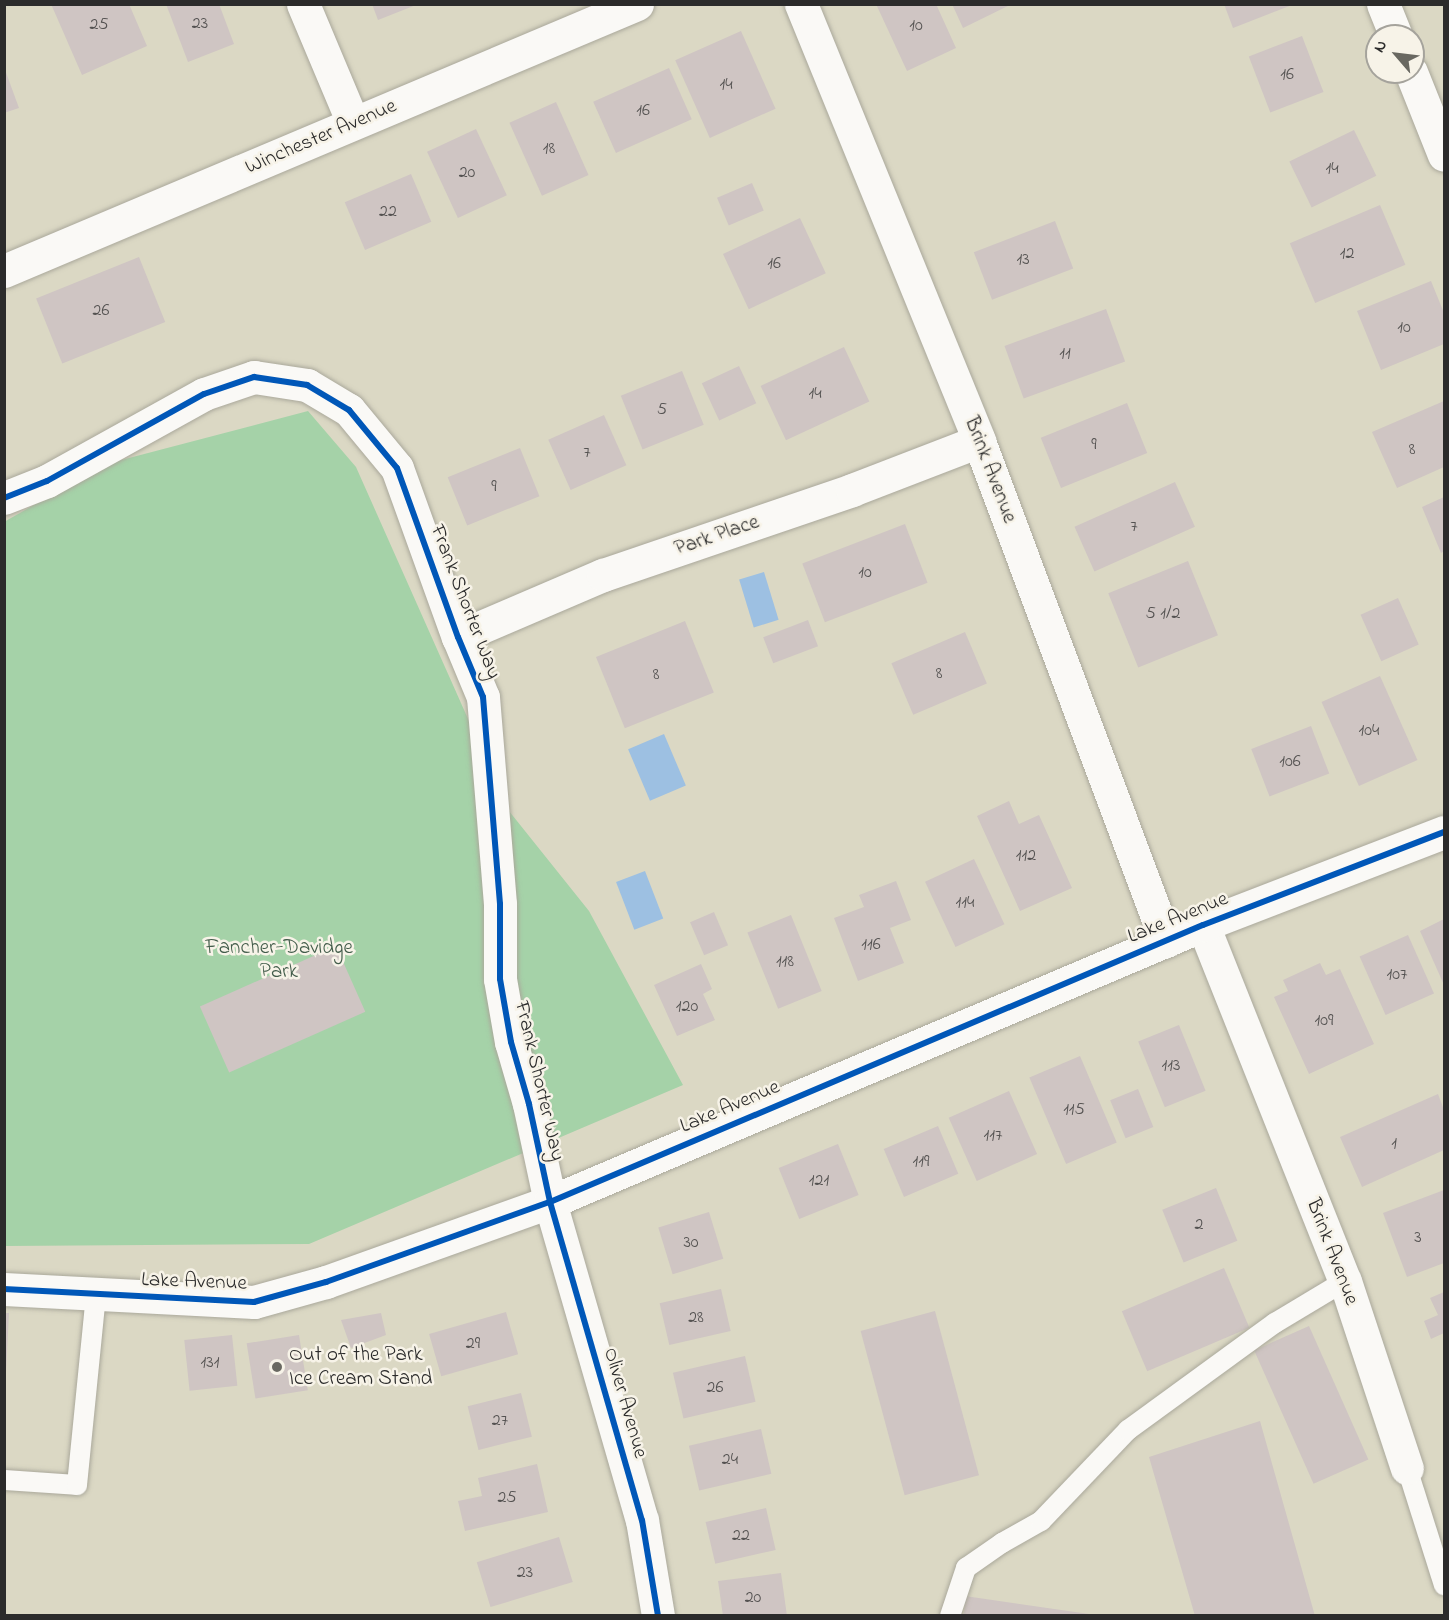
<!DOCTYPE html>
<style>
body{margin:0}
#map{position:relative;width:1449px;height:1620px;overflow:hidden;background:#dbd8c4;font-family:"Indie Flower",sans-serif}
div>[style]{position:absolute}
.green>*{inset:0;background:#a5d2a8}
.water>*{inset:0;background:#9dc0e2;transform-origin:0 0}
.building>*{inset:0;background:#cfc5c3;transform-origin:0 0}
.roads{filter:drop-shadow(0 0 2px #aaa89b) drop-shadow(0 0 2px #aaa89b)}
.lane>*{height:20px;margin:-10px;padding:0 10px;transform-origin:10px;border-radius:10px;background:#faf9f6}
.street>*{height:33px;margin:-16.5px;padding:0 16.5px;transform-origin:16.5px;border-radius:16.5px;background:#faf9f6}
.cycleway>*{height:6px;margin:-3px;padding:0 3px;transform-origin:3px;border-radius:3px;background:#0057b8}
.dots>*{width:16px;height:16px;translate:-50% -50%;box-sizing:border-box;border:3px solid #f7f3e8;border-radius:50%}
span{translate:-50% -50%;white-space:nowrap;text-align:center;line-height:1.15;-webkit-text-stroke:5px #f7f3e8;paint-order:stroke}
.number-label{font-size:18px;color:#545251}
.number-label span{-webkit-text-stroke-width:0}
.street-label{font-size:21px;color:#2b2b2b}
.park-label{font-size:21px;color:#425c4a}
.poi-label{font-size:21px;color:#2b2b2b}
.left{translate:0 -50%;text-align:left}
.frame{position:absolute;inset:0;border:6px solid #2b2b2b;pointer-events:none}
.north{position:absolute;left:1365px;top:24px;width:60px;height:60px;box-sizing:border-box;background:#f7f3e8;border:2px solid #a5a39c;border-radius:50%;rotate:298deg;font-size:16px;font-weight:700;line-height:24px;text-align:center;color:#2b2b2b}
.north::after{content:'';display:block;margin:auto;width:21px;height:27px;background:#696861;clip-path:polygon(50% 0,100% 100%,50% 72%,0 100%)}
</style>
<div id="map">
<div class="green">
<div style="clip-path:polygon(308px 411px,356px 467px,509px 811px,589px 911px,683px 1085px,309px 1244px,5px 1246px,4px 522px,106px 464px)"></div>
</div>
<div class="water">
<div style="left:764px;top:572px;width:50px;height:26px;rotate:73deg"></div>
<div style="left:664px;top:734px;width:56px;height:39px;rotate:67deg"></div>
<div style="left:645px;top:871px;width:51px;height:31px;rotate:69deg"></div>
</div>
<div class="building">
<div style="clip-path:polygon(51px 4px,129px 4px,147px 46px,82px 75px)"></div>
<div style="clip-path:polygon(166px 4px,219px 4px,234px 44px,188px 62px)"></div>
<div style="clip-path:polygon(372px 4px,416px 4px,416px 5px,378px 20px)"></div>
<div style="clip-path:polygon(876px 4px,936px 4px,956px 48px,907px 71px)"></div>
<div style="clip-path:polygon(952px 4px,1012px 4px,963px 28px)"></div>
<div style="clip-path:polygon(1224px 4px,1292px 4px,1292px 5px,1233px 28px)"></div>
<div style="left:741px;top:31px;width:85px;height:72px;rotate:66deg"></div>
<div style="left:1302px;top:36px;width:60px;height:57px;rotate:69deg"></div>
<div style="clip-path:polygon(4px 67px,19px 108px,4px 113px)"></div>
<div style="left:669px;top:68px;width:56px;height:83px;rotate:66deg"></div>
<div style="left:556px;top:102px;width:80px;height:51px;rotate:66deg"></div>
<div style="left:476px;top:129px;width:73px;height:54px;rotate:65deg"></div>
<div style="left:1354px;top:130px;width:51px;height:72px;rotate:64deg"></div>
<div style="left:411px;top:174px;width:52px;height:72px;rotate:67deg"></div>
<div style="left:752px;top:183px;width:30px;height:38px;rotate:67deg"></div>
<div style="left:1380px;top:205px;width:65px;height:98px;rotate:67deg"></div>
<div style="left:800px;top:218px;width:61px;height:85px;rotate:65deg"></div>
<div style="left:1055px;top:221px;width:51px;height:87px;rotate:69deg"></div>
<div style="left:139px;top:257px;width:70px;height:111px;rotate:68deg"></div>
<div style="clip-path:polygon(1431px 281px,1444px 313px,1444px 344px,1381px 370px,1357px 311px)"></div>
<div style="left:1106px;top:309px;width:56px;height:108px;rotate:70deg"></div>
<div style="left:844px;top:347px;width:60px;height:92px;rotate:65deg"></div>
<div style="left:739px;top:366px;width:41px;height:41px;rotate:65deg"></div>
<div style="left:682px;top:371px;width:58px;height:66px;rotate:68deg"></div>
<div style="clip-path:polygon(1444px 401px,1444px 467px,1397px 488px,1372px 432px)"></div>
<div style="left:1127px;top:403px;width:54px;height:93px;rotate:68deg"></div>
<div style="left:604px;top:415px;width:55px;height:61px;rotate:66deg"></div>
<div style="left:520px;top:448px;width:52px;height:78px;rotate:68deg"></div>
<div style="left:1175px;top:482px;width:49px;height:110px;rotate:66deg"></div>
<div style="clip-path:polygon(1444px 497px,1444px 551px,1441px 553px,1422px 507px)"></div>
<div style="left:905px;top:524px;width:63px;height:110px;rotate:69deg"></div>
<div style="left:1188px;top:561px;width:80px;height:86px;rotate:68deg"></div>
<div style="left:1398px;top:598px;width:51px;height:41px;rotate:66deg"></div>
<div style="left:808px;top:620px;width:28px;height:48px;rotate:69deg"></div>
<div style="left:685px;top:621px;width:77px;height:96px;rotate:68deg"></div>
<div style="left:965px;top:632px;width:56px;height:80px;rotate:67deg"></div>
<div style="left:1380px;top:676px;width:92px;height:64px;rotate:66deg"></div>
<div style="left:1311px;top:726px;width:51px;height:64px;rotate:69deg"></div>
<div style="clip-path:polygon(1009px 801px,1019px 824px,1039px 815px,1072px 888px,1020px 911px,977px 816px)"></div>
<div style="left:974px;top:859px;width:72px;height:54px;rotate:65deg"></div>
<div style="clip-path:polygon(896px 881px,911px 920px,890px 928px,904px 963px,858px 981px,834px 918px,864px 907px,859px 895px)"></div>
<div style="left:714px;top:912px;width:36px;height:26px;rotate:67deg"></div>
<div style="left:791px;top:915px;width:82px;height:47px;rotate:68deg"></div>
<div style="clip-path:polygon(1444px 919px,1444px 985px,1420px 931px)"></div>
<div style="left:1408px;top:935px;width:64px;height:53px;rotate:66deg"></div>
<div style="left:336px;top:946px;width:72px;height:149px;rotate:66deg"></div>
<div style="clip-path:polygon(1320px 963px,1326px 975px,1340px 969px,1374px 1044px,1309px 1074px,1274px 997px,1288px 991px,1283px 980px)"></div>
<div style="clip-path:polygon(701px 964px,712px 989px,703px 994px,715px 1020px,677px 1036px,654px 985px)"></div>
<div style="left:1179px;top:1025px;width:71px;height:44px;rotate:68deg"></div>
<div style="left:1080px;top:1056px;width:94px;height:55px;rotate:67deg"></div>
<div style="left:1138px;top:1089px;width:41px;height:30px;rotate:68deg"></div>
<div style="left:1009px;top:1091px;width:69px;height:66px;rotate:66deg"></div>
<div style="clip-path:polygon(1438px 1094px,1444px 1110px,1444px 1150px,1362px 1187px,1340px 1137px)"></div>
<div style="left:938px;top:1126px;width:52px;height:59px;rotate:67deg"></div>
<div style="left:838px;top:1144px;width:55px;height:64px;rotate:68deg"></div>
<div style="left:1216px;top:1188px;width:57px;height:58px;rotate:68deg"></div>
<div style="clip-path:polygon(1444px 1190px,1444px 1263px,1407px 1277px,1383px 1213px)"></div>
<div style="left:709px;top:1212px;width:49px;height:53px;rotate:73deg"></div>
<div style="left:1224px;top:1268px;width:65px;height:111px;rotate:67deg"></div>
<div style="left:721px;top:1289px;width:43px;height:63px;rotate:77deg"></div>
<div style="clip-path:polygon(1444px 1292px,1444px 1333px,1431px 1339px,1424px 1321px,1438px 1315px,1430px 1298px)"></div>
<div style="left:935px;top:1311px;width:170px;height:77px;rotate:75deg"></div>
<div style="left:506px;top:1312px;width:44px;height:80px;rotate:74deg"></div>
<div style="clip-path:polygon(4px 1313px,9px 1313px,6px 1372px,4px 1372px)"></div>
<div style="clip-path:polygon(381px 1313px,386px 1335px,351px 1348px,341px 1320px)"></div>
<div style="left:1309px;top:1326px;width:146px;height:60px;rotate:66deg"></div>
<div style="left:232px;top:1335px;width:51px;height:48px;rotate:84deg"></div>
<div style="left:299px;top:1335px;width:56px;height:53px;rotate:81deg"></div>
<div style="left:745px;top:1356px;width:47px;height:74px;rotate:77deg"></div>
<div style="left:521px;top:1393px;width:45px;height:55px;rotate:76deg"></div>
<div style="clip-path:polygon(1260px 1421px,1315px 1616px,1195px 1616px,1149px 1457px)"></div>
<div style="left:761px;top:1429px;width:46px;height:74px;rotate:77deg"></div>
<div style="clip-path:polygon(537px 1464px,548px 1512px,465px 1531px,458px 1501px,482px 1496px,478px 1478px)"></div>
<div style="left:766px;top:1508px;width:43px;height:62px;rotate:77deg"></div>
<div style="left:559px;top:1537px;width:47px;height:86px;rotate:73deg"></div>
<div style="clip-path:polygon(781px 1573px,787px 1616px,723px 1616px,718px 1581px)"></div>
<div style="clip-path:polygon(965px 1596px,1089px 1614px,1089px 1616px,964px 1616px)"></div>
</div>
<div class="roads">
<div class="lane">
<div style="left:1407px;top:1468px;width:123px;rotate:72.5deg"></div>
<div style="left:4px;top:1480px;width:73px;rotate:3.9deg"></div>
<div style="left:77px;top:1485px;width:192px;rotate:-84.3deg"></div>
<div style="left:950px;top:1616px;width:51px;rotate:-71.6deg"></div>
<div style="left:966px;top:1568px;width:44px;rotate:-34.8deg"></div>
<div style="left:1002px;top:1543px;width:45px;rotate:-29.4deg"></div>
<div style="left:1041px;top:1521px;width:126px;rotate:-46.3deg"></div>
<div style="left:1128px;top:1430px;width:182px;rotate:-36.1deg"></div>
<div style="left:1275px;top:1323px;width:82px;rotate:-31deg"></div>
</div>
<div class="street">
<div style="left:303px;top:4px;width:129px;rotate:67.2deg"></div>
<div style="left:801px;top:4px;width:472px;rotate:67.8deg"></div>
<div style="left:979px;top:441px;width:534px;rotate:69.49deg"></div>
<div style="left:1383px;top:4px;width:35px;rotate:68deg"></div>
<div style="left:1411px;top:72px;width:89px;rotate:68.3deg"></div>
<div style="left:4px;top:271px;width:687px;rotate:-22.87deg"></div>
<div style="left:4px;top:498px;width:46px;rotate:-21.6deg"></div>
<div style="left:47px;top:481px;width:179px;rotate:-29deg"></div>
<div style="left:204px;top:394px;width:53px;rotate:-18.8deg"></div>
<div style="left:254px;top:377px;width:54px;rotate:8.6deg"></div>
<div style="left:307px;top:385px;width:49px;rotate:30.8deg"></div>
<div style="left:349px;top:410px;width:75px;rotate:50.4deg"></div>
<div style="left:397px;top:468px;width:180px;rotate:70.2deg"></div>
<div style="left:458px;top:637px;width:65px;rotate:67.4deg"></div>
<div style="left:483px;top:697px;width:208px;rotate:85.3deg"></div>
<div style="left:500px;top:904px;width:75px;rotate:90deg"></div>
<div style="left:500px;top:979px;width:64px;rotate:80.1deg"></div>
<div style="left:511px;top:1042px;width:65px;rotate:73.8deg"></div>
<div style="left:529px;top:1104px;width:100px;rotate:77.9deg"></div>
<div style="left:550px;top:1202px;width:331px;rotate:73.9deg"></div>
<div style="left:642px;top:1520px;width:97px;rotate:80.5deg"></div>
<div style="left:458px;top:637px;width:158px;rotate:-23.2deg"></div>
<div style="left:603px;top:575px;width:263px;rotate:-18.8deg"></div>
<div style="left:852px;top:490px;width:136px;rotate:-21.1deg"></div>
<div style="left:1203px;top:925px;width:383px;rotate:68.3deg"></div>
<div style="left:1345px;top:1281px;width:197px;rotate:71.7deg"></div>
<div style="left:4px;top:1289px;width:250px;rotate:3deg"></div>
<div style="left:254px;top:1302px;width:75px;rotate:-15.5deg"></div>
<div style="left:326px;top:1282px;width:238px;rotate:-19.7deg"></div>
<div style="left:550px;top:1202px;width:709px;rotate:-22.99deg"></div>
<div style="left:1203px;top:925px;width:258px;rotate:-21.1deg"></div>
</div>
</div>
<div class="cycleway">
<div style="left:4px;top:498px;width:46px;rotate:-21.6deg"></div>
<div style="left:47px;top:481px;width:179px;rotate:-29deg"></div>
<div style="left:204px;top:394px;width:53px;rotate:-18.8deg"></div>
<div style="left:254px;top:377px;width:54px;rotate:8.6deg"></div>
<div style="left:307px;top:385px;width:49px;rotate:30.8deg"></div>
<div style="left:349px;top:410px;width:75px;rotate:50.4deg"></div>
<div style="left:397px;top:468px;width:180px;rotate:70.2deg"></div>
<div style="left:458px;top:637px;width:65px;rotate:67.4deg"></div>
<div style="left:483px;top:697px;width:208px;rotate:85.3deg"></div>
<div style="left:500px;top:904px;width:75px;rotate:90deg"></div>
<div style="left:500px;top:979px;width:64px;rotate:80.1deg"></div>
<div style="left:511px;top:1042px;width:65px;rotate:73.8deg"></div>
<div style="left:529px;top:1104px;width:100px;rotate:77.9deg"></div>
<div style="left:550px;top:1202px;width:331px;rotate:73.9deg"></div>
<div style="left:642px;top:1520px;width:97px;rotate:80.5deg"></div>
<div style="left:4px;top:1289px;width:250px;rotate:3deg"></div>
<div style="left:254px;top:1302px;width:75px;rotate:-15.5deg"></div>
<div style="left:326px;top:1282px;width:238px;rotate:-19.7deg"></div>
<div style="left:550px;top:1202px;width:709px;rotate:-22.99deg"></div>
<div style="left:1203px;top:925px;width:258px;rotate:-21.1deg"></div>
</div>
<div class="dots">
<div style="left:277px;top:1367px;background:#696861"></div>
</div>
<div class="number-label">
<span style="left:200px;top:24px">23</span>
<span style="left:99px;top:25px">25</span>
<span style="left:916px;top:26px">10</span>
<span style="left:1287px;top:75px">16</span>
<span style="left:726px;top:85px">14</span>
<span style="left:643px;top:111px">16</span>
<span style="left:549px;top:149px">18</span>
<span style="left:1332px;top:169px">14</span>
<span style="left:467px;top:173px">20</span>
<span style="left:388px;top:212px">22</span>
<span style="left:1347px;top:254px">12</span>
<span style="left:1023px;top:260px">13</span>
<span style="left:774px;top:264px">16</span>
<span style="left:101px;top:311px">26</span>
<span style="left:1404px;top:328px">10</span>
<span style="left:1065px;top:354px">11</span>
<span style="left:815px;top:394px">14</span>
<span style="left:662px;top:410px">5</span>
<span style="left:1094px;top:445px">9</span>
<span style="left:1412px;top:450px">8</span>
<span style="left:587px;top:453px">7</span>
<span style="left:494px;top:487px">9</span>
<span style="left:1134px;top:527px">7</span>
<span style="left:865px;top:573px">10</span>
<span style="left:1163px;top:614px">5 1/2</span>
<span style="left:939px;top:674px">8</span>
<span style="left:656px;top:675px">8</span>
<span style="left:1369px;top:731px">104</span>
<span style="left:1290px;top:762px">106</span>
<span style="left:1026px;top:856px">112</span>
<span style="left:965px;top:903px">114</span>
<span style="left:871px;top:945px">116</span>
<span style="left:785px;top:962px">118</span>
<span style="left:1397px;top:975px">107</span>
<span style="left:687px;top:1007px">120</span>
<span style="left:1324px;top:1021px">109</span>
<span style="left:1171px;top:1066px">113</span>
<span style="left:1074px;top:1110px">115</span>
<span style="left:993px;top:1136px">117</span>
<span style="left:1394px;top:1144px">1</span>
<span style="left:921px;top:1162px">119</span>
<span style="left:819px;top:1181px">121</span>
<span style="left:1199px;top:1225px">2</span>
<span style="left:1418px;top:1238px">3</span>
<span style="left:691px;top:1243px">30</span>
<span style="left:696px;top:1318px">28</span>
<span style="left:473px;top:1344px">29</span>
<span style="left:210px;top:1363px">131</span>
<span style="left:715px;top:1388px">26</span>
<span style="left:500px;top:1421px">27</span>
<span style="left:730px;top:1460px">24</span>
<span style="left:507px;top:1498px">25</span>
<span style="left:741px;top:1536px">22</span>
<span style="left:525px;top:1573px">23</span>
<span style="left:753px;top:1598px">20</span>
</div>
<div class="street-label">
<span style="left:321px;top:137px;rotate:-23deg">Winchester Avenue</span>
<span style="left:990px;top:470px;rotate:69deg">Brink Avenue</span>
<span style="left:717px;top:536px;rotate:-19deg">Park Place</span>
<span style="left:465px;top:602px;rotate:69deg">Frank Shorter Way</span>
<span style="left:1178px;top:918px;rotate:-22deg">Lake Avenue</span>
<span style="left:539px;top:1081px;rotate:77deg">Frank Shorter Way</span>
<span style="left:730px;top:1107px;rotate:-23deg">Lake Avenue</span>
<span style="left:1332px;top:1252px;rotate:69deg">Brink Avenue</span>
<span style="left:194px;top:1282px;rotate:2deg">Lake Avenue</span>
<span style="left:625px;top:1403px;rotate:74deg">Oliver Avenue</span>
</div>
<div class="park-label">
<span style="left:279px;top:960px">Fancher-Davidge<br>Park</span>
</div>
<div class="poi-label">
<span class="left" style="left:289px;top:1367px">Out of the Park<br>Ice Cream Stand</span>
</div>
<div class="frame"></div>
<div class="north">N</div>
</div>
